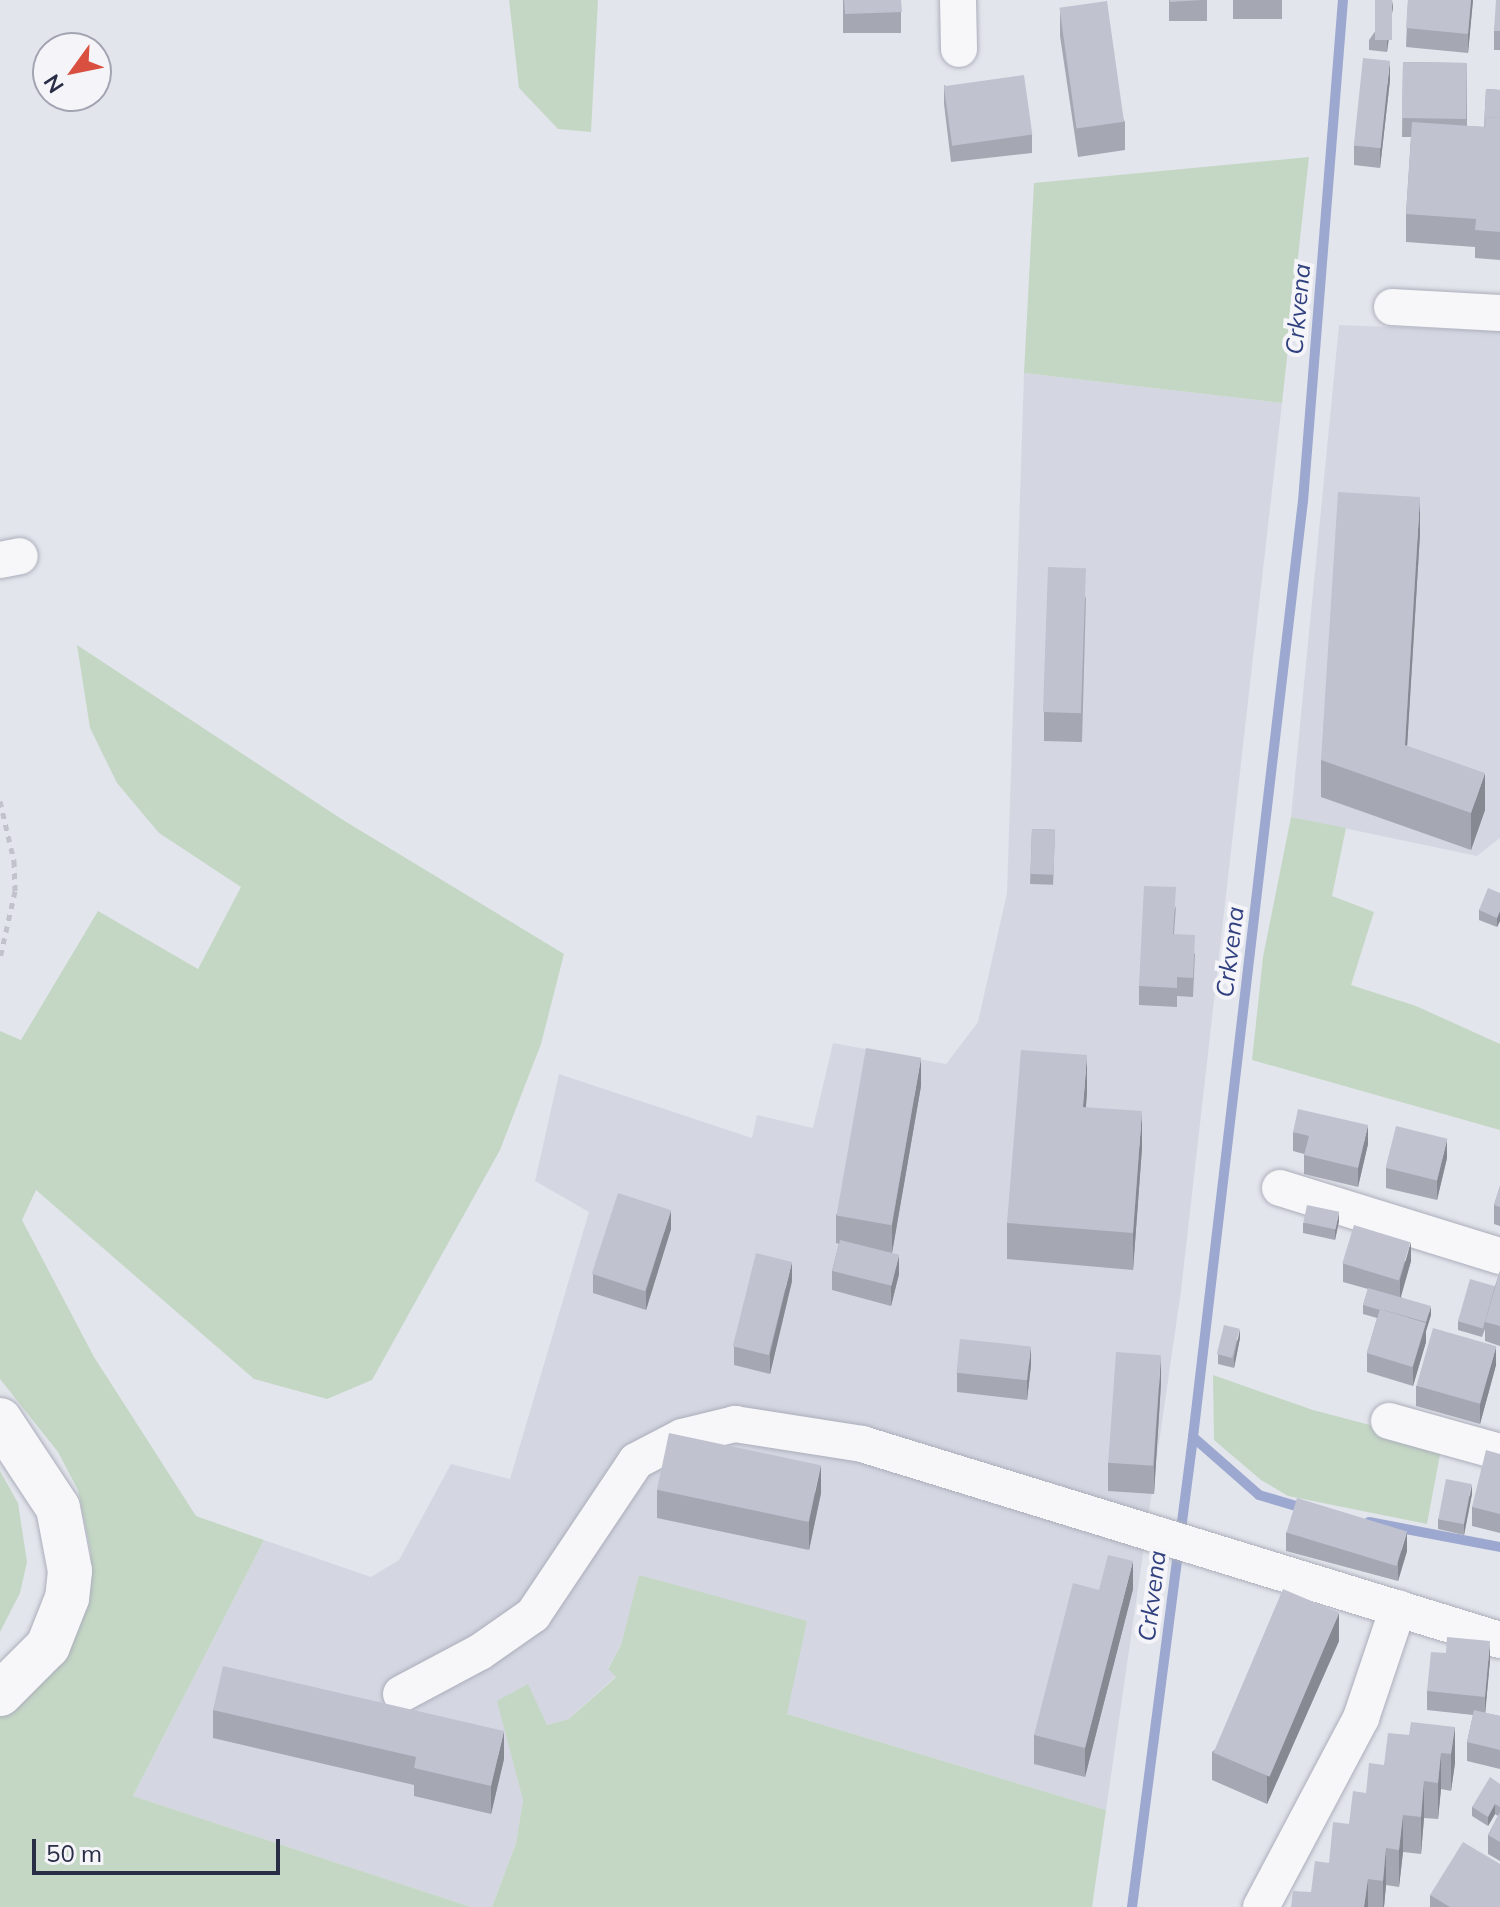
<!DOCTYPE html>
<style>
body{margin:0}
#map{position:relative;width:1500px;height:1907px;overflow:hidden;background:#e3e5ec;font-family:Mulish,sans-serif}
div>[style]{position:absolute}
.built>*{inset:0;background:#d4d7e2}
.green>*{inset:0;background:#c4d7c4}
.stream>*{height:10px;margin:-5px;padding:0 5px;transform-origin:5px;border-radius:5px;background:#9ca8cf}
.path>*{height:5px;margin-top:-2.5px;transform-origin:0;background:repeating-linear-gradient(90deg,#c1c2cb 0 6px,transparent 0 12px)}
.roads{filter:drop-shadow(0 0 2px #abaeba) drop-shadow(0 0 2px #abaeba)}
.minor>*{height:36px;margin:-18px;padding:0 18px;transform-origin:18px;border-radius:18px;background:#f7f7fa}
.tertiary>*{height:44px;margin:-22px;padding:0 22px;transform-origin:22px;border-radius:22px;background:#f7f7fa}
.wall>*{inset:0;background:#a5a7b3;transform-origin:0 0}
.shaded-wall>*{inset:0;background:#868892}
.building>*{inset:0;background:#c0c2d0;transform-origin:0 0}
span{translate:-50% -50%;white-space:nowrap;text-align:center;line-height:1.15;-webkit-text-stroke:8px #f4f4f9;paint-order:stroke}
.water-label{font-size:24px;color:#303f7e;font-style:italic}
.north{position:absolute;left:32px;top:32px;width:80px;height:80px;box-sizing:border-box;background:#f4f4f9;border:2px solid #a3a4b1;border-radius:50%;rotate:237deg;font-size:22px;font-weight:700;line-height:32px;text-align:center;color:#292d46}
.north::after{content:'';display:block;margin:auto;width:28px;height:36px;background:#d95041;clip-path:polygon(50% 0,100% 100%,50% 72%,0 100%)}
.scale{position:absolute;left:32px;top:1839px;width:248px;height:36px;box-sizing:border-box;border:4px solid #292d46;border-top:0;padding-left:10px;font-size:24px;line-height:28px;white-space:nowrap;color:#292d46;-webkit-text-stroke:6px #f4f4f9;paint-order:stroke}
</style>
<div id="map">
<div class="built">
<div style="clip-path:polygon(1339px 325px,1500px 331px,1500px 838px,1477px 856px,1291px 817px)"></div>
<div style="clip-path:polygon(1024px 373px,1282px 403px,1181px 1291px,1106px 1810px,787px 1714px,640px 1575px,621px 1645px,608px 1668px,616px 1676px,569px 1719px,547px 1725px,498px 1701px,523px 1800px,516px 1843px,492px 1907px,471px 1907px,133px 1796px,264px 1540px,371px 1577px,399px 1560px,451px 1464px,510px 1479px,589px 1212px,535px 1181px,559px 1074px,752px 1138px,757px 1115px,813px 1128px,833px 1043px,946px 1064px,978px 1022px,1007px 893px)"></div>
</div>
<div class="green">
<div style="clip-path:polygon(509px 0,598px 0,591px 132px,558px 129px,519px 88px)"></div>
<div style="clip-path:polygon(1309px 157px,1282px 403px,1024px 373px,1034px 183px)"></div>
<div style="clip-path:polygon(77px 645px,343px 820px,564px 954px,541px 1044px,500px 1150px,372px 1380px,327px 1399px,254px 1379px,36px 1190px,22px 1220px,94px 1357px,196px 1516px,264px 1540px,133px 1796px,471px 1907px,0 1907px,0 1711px,86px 1597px,91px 1553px,78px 1490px,58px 1452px,0 1379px,0 1031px,21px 1040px,98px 911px,198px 969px,241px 887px,159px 833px,117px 783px,90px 728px)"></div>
<div style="clip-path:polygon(1291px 817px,1346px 828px,1332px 896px,1374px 912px,1351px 985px,1416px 1006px,1500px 1044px,1500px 1130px,1252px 1060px,1263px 957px)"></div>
<div style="clip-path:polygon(1213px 1375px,1313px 1410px,1442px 1444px,1427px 1524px,1288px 1496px,1261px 1480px,1214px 1440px)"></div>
<div style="clip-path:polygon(0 1471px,18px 1503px,27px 1562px,20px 1593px,0 1632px)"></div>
<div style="clip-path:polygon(639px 1575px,807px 1621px,787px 1714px,1106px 1810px,1092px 1907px,492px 1907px,516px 1843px,523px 1800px,497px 1701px,528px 1684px,547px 1725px,569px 1719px,616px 1677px,608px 1669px,621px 1645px)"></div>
</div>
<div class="stream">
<div style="left:1193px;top:1437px;width:88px;rotate:41.3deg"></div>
<div style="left:1259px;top:1495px;width:49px;rotate:16.6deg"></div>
<div style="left:1369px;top:1522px;width:133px;rotate:10.8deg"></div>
<div style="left:1132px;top:1907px;width:474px;rotate:-82.6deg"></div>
<div style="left:1193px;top:1437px;width:942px;rotate:-83.3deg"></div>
<div style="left:1303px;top:501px;width:503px;rotate:-85.44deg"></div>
</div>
<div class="path">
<div style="left:0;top:801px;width:62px;rotate:76.9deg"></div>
<div style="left:14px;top:861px;width:30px;rotate:88deg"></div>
<div style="left:15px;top:891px;width:69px;rotate:102.6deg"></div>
</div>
<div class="roads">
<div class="minor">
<div style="left:958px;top:0;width:49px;rotate:88.8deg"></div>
<div style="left:1392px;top:307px;width:108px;rotate:3.2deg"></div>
<div style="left:0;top:560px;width:20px;rotate:-11deg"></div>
<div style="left:1280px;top:1188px;width:230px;rotate:17.2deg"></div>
<div style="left:1389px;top:1421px;width:115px;rotate:15.6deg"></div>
<div style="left:401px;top:1694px;width:89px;rotate:-28deg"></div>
<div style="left:480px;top:1652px;width:65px;rotate:-34.9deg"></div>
<div style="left:533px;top:1615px;width:185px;rotate:-56.2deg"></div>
<div style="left:636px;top:1461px;width:52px;rotate:-27.6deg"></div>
<div style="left:682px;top:1437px;width:55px;rotate:-13.8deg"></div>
<div style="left:735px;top:1424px;width:129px;rotate:8.9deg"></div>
<div style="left:862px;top:1444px;width:667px;rotate:17.08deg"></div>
<div style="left:1261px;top:1907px;width:214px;rotate:-62.1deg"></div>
<div style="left:1361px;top:1718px;width:116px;rotate:-71.4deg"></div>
</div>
<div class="tertiary">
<div style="left:0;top:1420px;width:105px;rotate:56.6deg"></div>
<div style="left:58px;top:1508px;width:64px;rotate:79.2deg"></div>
<div style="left:70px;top:1571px;width:27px;rotate:96deg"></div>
<div style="left:67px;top:1598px;width:52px;rotate:111.6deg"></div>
<div style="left:48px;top:1646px;width:68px;rotate:135deg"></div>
</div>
</div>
<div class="wall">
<div style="left:843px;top:0;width:58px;height:33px"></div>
<div style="left:1169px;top:0;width:38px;height:21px"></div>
<div style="left:1233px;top:0;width:49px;height:19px"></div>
<div style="clip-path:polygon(1408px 0,1473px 0,1468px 53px,1406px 47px)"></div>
<div style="clip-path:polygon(1500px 0,1500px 50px,1494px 50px,1494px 31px)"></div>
<div style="clip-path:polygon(1393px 6px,1387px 52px,1369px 50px,1369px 40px)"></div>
<div style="clip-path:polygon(1060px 8px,1125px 122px,1125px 150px,1078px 157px,1060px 36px)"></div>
<div style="clip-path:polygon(1403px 62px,1467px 63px,1467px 126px,1484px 127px,1486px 89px,1500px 90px,1500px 260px,1475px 258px,1475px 247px,1406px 242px,1406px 214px,1411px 137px,1402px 137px)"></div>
<div style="clip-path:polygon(1390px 80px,1380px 168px,1354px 165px,1354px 146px)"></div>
<div style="clip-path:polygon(944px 85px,1032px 134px,1032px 153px,951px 162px,944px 104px)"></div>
<div style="clip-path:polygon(1420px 534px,1407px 746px,1485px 810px,1471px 850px,1321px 797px,1321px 760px)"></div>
<div style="clip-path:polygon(1086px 596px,1082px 742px,1044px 741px,1044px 712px)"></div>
<div style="left:1032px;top:829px;width:23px;height:55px;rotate:2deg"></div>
<div style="clip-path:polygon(1500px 893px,1500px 921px,1497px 927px,1479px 920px,1479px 910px)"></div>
<div style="clip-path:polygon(1176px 906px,1174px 934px,1195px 954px,1193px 997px,1177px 996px,1177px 1007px,1139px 1005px,1139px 986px)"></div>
<div style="clip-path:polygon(921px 1086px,892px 1253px,899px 1274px,891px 1306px,832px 1290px,832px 1271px,839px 1244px,836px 1243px,836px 1215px)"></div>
<div style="clip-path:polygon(1087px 1092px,1086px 1107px,1142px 1148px,1133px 1270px,1007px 1259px,1007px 1223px)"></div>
<div style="clip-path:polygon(1293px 1132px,1368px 1144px,1358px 1187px,1304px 1174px,1304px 1154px,1293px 1151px)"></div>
<div style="clip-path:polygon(1447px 1158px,1437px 1200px,1386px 1188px,1386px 1168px)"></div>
<div style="clip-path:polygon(1500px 1186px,1500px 1226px,1494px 1224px,1494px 1205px)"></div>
<div style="clip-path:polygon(1339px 1221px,1335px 1240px,1303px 1233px,1303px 1223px)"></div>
<div style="clip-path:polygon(671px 1229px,646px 1310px,593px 1293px,593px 1274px)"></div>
<div style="clip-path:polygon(1411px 1261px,1401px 1297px,1431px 1315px,1426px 1331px,1426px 1342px,1413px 1386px,1367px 1372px,1367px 1353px,1377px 1318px,1363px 1314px,1363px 1305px,1368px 1289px,1343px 1282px,1343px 1263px)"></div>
<div style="clip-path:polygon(1500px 1271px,1500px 1346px,1485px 1341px,1485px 1329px,1482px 1337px,1458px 1330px,1458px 1321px,1495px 1286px)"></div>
<div style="clip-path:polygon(792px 1281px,770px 1374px,734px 1365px,734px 1346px)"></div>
<div style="clip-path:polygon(1240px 1338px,1234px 1368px,1218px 1364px,1218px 1354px)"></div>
<div style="clip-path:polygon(1031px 1365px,1027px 1400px,957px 1392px,957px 1373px)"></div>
<div style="clip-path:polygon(1496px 1365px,1480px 1424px,1416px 1406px,1416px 1386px)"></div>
<div style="clip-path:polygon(1161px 1383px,1154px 1494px,1108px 1491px,1108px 1463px)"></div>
<div style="clip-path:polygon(1500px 1454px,1500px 1533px,1472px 1526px,1472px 1507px)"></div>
<div style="clip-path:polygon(657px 1490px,821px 1493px,809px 1550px,657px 1518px)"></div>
<div style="clip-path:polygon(1472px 1494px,1464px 1535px,1438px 1529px,1438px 1519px)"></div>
<div style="clip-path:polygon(1286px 1532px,1407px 1551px,1398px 1581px,1286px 1551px)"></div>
<div style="clip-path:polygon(1133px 1589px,1085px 1777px,1034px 1764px,1034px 1735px)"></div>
<div style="clip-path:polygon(1339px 1641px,1267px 1804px,1212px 1780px,1212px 1752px)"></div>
<div style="clip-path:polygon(1490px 1660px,1485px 1713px,1500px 1716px,1500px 1769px,1467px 1761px,1467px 1742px,1473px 1715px,1427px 1710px,1427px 1691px)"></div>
<div style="clip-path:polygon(213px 1710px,504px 1759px,491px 1814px,414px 1796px,414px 1785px,213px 1738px)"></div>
<div style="clip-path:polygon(1455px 1727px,1455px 1763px,1451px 1791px,1441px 1789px,1438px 1819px,1424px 1818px,1421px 1854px,1403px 1852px,1399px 1887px,1386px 1885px,1384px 1907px,1291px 1907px,1311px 1892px,1329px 1863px,1366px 1793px,1384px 1765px,1409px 1735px)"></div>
<div style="clip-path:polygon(1500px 1784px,1500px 1861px,1488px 1854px,1488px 1835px,1498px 1816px,1495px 1814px,1488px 1826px,1472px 1816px,1472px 1807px)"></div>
<div style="clip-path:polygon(1430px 1895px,1500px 1907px,1430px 1907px)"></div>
</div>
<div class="shaded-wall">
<div style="clip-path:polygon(1393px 0,1393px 6px,1387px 52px,1387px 43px)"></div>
<div style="clip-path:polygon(1471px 0,1473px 0,1468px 53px,1468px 34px)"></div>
<div style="clip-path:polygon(1390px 61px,1390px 80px,1380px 168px,1380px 149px)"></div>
<div style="clip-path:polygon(1420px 497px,1420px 534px,1405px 781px,1405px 745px)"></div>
<div style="clip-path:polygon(1485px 773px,1485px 810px,1471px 850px,1471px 813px)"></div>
<div style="clip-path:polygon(1500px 911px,1500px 921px,1497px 927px,1497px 918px)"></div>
<div style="clip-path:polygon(1087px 1055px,1087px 1092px,1083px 1143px,1083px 1107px)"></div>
<div style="clip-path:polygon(921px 1058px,921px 1086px,892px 1253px,892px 1225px)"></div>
<div style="clip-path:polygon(1142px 1111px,1142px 1148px,1133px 1270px,1133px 1233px)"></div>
<div style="clip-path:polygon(1368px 1125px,1368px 1144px,1358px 1187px,1358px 1168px)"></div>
<div style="clip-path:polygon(1447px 1139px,1447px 1158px,1437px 1200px,1437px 1181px)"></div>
<div style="clip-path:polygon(671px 1210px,671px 1229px,646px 1310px,646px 1291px)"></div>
<div style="clip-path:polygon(1339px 1212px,1339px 1221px,1335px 1240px,1335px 1230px)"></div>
<div style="clip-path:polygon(1411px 1242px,1411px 1261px,1400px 1299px,1400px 1280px)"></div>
<div style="clip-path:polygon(899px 1255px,899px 1274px,891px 1306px,891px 1287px)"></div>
<div style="clip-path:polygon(792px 1262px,792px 1281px,770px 1374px,770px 1354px)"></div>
<div style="clip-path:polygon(1431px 1306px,1431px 1315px,1426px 1331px,1426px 1342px,1413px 1386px,1413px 1367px)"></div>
<div style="clip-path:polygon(1240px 1329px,1240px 1338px,1234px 1368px,1234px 1358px)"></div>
<div style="clip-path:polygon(1031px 1346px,1031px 1365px,1027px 1400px,1027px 1381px)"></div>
<div style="clip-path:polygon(1496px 1346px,1496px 1365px,1480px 1424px,1480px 1405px)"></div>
<div style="clip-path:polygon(1161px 1355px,1161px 1383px,1154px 1494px,1154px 1466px)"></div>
<div style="clip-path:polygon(821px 1465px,821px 1493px,809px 1550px,809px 1522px)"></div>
<div style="clip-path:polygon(1472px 1484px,1472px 1494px,1464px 1535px,1464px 1525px)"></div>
<div style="clip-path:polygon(1407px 1532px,1407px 1551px,1398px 1581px,1398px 1562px)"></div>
<div style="clip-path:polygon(1133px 1561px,1133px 1589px,1085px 1777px,1085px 1748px)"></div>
<div style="clip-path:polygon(1339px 1613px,1339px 1641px,1267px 1804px,1267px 1776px)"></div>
<div style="clip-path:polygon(1490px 1641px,1490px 1660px,1485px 1716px,1485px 1697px)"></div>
<div style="clip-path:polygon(1455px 1727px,1455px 1763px,1451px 1791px,1451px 1754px)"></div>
<div style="clip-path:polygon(504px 1731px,504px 1759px,491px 1814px,491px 1786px)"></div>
<div style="clip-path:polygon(1441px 1753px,1441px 1789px,1438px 1819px,1438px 1783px)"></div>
<div style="clip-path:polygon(1424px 1781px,1424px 1818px,1421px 1854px,1421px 1817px)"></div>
<div style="clip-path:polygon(1495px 1804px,1495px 1814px,1488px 1826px,1488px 1817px)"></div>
<div style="clip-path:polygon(1403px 1815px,1403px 1852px,1399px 1887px,1399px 1850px)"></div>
<div style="clip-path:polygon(1386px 1848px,1386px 1885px,1384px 1907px,1383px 1907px,1383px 1881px)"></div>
<div style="clip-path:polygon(1368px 1879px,1368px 1907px,1364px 1907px)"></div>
</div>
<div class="building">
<div style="clip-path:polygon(844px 0,901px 0,902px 12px,845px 14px)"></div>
<div style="clip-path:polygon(1170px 0,1202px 0,1170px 2px)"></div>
<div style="left:1375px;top:0;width:17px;height:40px"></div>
<div style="clip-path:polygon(1408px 0,1471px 0,1468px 34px,1406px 28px)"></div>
<div style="clip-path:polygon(1496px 0,1500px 0,1500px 31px,1494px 31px)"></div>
<div style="left:1107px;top:1px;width:122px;height:48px;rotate:82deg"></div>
<div style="left:1363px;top:58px;width:27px;height:88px;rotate:6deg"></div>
<div style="left:1403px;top:62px;width:64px;height:56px;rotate:1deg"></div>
<div style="left:1024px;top:75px;width:60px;height:81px;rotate:82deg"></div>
<div style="clip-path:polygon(1486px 89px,1500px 90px,1500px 118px,1486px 117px,1485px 126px,1484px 126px)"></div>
<div style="clip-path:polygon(1486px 117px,1500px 118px,1500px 232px,1475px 230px,1476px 219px,1406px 214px,1412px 122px,1485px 127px)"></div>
<div style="clip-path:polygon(1338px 492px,1420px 497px,1405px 745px,1485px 773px,1471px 813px,1321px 760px)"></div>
<div style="left:1048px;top:567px;width:38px;height:145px;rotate:2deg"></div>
<div style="left:1032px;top:829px;width:23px;height:45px;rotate:2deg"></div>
<div style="clip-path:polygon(1144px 886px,1176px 887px,1173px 934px,1195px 935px,1193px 978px,1177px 977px,1177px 988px,1139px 986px)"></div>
<div style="clip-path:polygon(1488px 888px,1500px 893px,1500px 911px,1497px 918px,1479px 910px)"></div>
<div style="left:866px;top:1048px;width:56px;height:170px;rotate:10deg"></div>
<div style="clip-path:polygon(1021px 1050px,1087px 1055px,1083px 1107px,1142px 1111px,1133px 1233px,1007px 1223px)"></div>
<div style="clip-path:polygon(1298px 1109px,1368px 1125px,1358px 1168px,1304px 1155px,1309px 1136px,1293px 1132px)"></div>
<div style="left:1396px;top:1126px;width:53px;height:43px;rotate:14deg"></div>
<div style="clip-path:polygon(1500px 1186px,1500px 1207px,1494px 1205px)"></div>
<div style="left:618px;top:1193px;width:56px;height:85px;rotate:18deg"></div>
<div style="left:1307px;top:1205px;width:33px;height:18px;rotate:12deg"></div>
<div style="left:1354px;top:1225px;width:59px;height:40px;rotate:17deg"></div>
<div style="left:840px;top:1240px;width:61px;height:32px;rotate:14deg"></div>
<div style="left:756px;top:1253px;width:37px;height:96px;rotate:14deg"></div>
<div style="clip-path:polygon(1500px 1271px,1500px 1326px,1485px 1322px)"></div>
<div style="left:1470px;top:1279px;width:26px;height:44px;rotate:16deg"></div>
<div style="clip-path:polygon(1368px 1288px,1431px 1306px,1426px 1322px,1380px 1309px,1380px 1310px,1363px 1305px)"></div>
<div style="left:1380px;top:1309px;width:48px;height:46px;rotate:17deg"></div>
<div style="left:1224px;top:1325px;width:16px;height:30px;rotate:14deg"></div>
<div style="left:1433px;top:1328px;width:66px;height:60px;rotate:16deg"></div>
<div style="left:960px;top:1339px;width:71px;height:34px;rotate:6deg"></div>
<div style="left:1116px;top:1352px;width:45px;height:111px;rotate:4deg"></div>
<div style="left:669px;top:1433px;width:155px;height:58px;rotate:12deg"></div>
<div style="clip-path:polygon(1486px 1450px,1500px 1454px,1500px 1514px,1472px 1507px)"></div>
<div style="left:1446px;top:1479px;width:26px;height:41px;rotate:11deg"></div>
<div style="left:1297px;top:1498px;width:115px;height:36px;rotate:17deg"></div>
<div style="clip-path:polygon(1108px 1555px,1133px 1561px,1085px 1748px,1034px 1735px,1073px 1583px,1099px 1590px)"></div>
<div style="left:1283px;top:1589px;width:61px;height:178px;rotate:23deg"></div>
<div style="clip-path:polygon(1447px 1637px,1490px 1641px,1485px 1697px,1427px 1691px,1431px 1652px,1446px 1653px)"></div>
<div style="clip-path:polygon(223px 1666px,504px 1731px,491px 1786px,414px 1768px,416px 1757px,213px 1710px)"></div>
<div style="clip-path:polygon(1474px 1710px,1500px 1716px,1500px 1750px,1467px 1742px)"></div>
<div style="clip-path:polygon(1411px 1722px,1455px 1727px,1451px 1754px,1441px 1753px,1438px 1783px,1424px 1781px,1421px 1817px,1403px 1815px,1399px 1850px,1386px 1848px,1383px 1881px,1368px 1879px,1364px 1907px,1291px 1907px,1293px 1891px,1311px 1892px,1315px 1861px,1329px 1863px,1333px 1822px,1349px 1824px,1353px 1791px,1366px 1793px,1369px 1763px,1384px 1765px,1388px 1733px,1409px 1735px)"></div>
<div style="clip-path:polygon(1490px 1777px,1500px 1784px,1500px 1807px,1495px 1804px,1488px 1817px,1472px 1807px)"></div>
<div style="clip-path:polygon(1500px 1812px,1500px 1842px,1488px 1835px)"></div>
<div style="clip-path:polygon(1463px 1842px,1500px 1864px,1500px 1907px,1450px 1907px,1430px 1895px)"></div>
</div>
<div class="water-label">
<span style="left:1298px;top:309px;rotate:-85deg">Crkvena</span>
<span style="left:1230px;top:952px;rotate:-83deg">Crkvena</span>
<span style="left:1152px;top:1596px;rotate:-83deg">Crkvena</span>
</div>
<div class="north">N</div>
<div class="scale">50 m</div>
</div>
